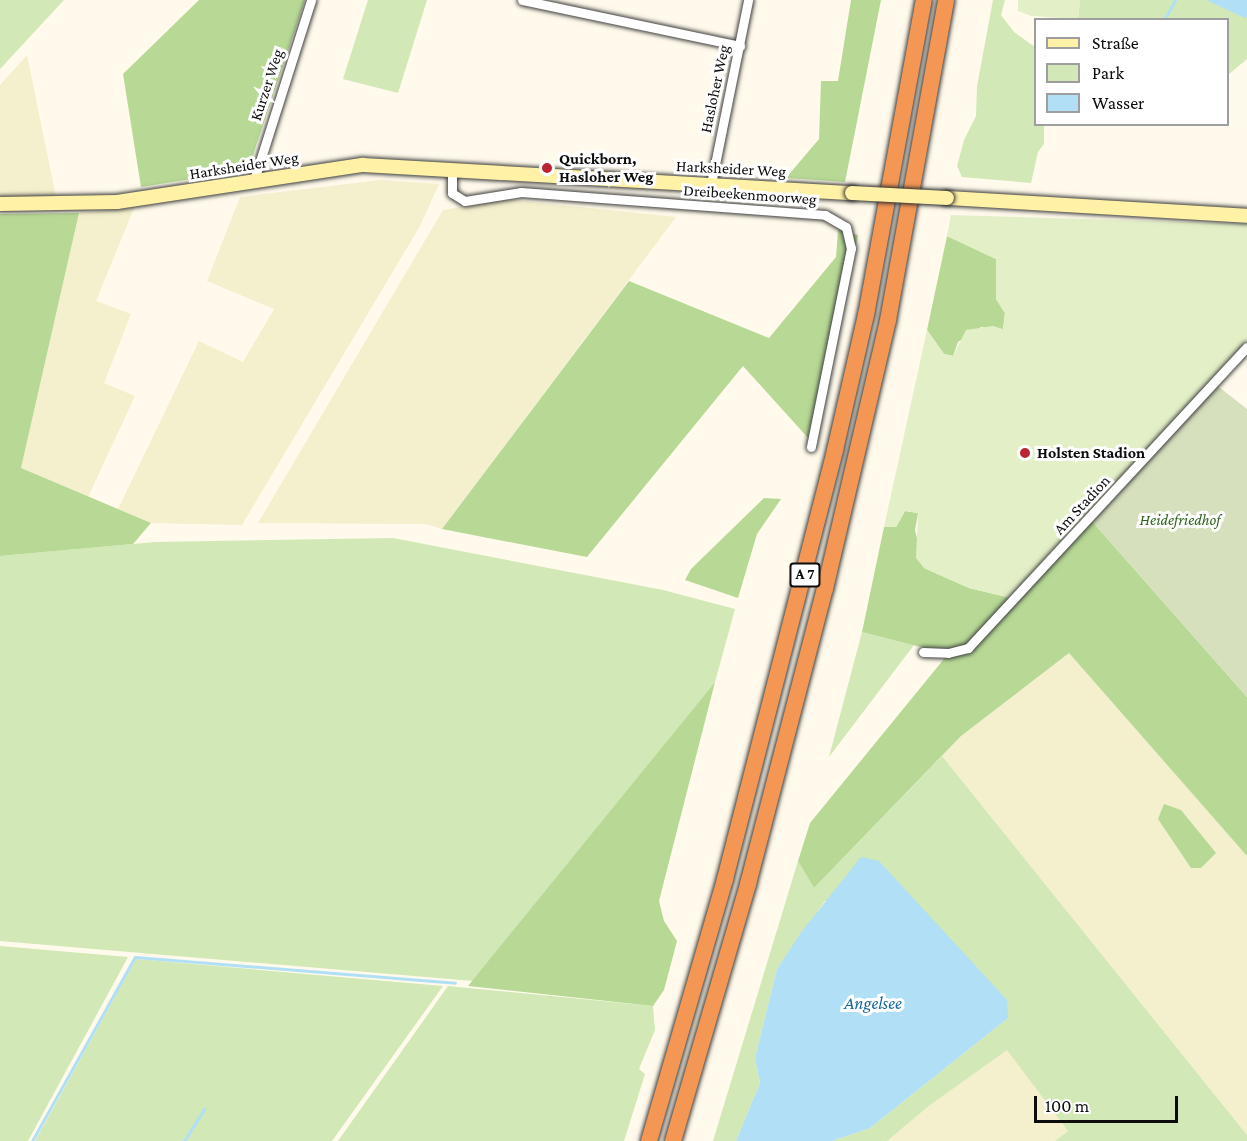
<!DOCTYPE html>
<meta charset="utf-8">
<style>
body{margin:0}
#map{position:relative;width:1247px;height:1141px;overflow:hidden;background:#fffaeb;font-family:"Crimson Pro",serif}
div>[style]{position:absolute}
.farmland>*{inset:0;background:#f4efcc}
.green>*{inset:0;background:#d2e8b6}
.forest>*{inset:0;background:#b7d995}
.cemetery>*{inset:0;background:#d6e0bd}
.pitch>*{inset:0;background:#e3f0c7}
.water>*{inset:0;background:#b0dff6}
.stream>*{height:3px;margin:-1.5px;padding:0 1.5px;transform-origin:1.5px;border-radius:1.5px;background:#b0dff6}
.roads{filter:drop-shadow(0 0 2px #3f3f3f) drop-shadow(0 0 2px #3f3f3f)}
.minor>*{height:9px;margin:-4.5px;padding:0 4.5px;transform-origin:4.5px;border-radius:4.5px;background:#fff}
.secondary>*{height:14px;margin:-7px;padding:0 7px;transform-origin:7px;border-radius:7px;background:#fff1a6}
.motorway>*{height:16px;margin:-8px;padding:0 8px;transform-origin:8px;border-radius:8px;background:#f49654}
.bridges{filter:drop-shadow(0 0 2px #2e2e2e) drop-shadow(0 0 2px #2e2e2e)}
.secondary-bridge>*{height:14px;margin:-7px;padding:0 7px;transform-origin:7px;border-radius:7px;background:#fff1a6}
.dots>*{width:16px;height:16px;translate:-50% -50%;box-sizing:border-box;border:3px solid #fff;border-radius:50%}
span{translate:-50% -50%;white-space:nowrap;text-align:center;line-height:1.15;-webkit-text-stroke:6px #fff;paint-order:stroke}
.shield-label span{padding:2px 4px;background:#fff;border:2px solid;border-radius:4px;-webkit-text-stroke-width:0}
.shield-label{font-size:15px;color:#0c0c0c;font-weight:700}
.street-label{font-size:16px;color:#0c0c0c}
.poi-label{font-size:16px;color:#0c0c0c;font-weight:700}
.left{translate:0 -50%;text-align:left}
.park-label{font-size:16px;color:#2f631d;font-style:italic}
.water-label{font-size:18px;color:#16689d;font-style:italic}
.legend{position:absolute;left:1034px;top:18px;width:195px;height:108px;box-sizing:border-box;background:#fff;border:2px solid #9e9e9e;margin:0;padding:8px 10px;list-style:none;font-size:18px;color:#0c0c0c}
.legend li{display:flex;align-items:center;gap:12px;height:30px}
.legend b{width:30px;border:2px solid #9e9e9e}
.scale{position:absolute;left:1034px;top:1096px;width:144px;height:27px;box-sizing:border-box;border:3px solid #0c0c0c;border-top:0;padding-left:8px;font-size:18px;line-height:21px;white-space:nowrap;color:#0c0c0c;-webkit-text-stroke:4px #fff;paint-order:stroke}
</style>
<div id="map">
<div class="farmland">
<div style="clip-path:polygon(27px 55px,56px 197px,0 197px,0 85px)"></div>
<div style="clip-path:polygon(380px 180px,439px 184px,420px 226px,242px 525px,151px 523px,118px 509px,199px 341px,243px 362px,274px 309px,207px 281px,240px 197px)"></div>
<div style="clip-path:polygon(504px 199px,676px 217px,442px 529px,426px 524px,258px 523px,443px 210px)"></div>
<div style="clip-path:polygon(134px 208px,96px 301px,131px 314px,104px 383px,135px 396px,88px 497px,21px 468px,79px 213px)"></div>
<div style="clip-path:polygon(1069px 653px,1247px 856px,1247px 1135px,942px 756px,961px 736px)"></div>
<div style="clip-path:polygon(1007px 1049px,1069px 1132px,1055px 1141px,887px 1141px,930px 1105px)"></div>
</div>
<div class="green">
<div style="clip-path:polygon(0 0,64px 0,0 69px)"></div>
<div style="clip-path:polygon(368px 0,427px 0,398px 93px,343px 79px)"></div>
<div style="clip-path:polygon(993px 0,1005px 0,1001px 15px,1014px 32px,1035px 47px,1036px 124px,1044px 125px,1044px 144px,1038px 152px,1031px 183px,962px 177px,957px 166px,964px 140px,976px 116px,977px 86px)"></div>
<div style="clip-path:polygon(1080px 0,1206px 0,1247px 17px,1247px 59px,1228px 75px,1228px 20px,1078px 20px)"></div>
<div style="clip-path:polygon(393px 538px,663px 590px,735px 609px,715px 682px,473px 981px,0 941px,0 556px,155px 542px)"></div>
<div style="clip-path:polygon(862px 632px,914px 645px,829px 757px)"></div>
<div style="clip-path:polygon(942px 756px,1247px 1135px,1247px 1141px,1055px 1141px,1068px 1131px,1007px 1050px,930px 1105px,887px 1141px,832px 1141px,870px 1128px,1008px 1018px,825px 901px,777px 969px,755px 1058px,760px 1083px,736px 1141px,713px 1141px,798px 861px,814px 888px)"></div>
<div style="clip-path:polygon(0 946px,128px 957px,28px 1141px,0 1141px)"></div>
<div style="clip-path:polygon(136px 959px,443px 986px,332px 1141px,35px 1141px)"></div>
<div style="clip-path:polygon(448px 986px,653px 1006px,655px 1030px,639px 1069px,645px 1074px,624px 1141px,338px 1141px)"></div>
</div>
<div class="forest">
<div style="clip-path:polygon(199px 0,305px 0,248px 170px,141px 187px,123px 74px)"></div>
<div style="clip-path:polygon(851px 0,881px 0,845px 182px,786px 178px,819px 139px,821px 81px,838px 81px)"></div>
<div style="clip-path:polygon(79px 213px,21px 468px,151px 523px,133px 544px,0 556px,0 214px)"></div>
<div style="clip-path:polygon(838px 230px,858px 235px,818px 429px,809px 439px,743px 366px,587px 557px,442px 529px,629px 281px,769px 338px,836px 257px)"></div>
<div style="clip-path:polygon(947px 236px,996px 259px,996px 299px,1005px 313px,1003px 330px,981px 327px,958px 342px,953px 356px,944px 354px,927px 330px)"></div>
<div style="clip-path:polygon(764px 498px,781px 499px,757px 534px,738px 598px,685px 580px,691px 569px)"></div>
<div style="clip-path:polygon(905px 511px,918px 513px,915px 530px,924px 568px,969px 588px,1015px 599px,1090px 519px,1247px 697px,1247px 856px,1069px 653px,961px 736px,814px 888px,798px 861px,810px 823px,948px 654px,862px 632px,884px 527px,896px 527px)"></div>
<div style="clip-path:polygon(715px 682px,659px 901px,664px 921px,677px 941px,664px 990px,653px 1006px,468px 986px)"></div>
<div style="clip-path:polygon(1164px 804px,1181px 810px,1216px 853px,1201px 868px,1191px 868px,1158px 819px)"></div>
</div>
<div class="cemetery">
<div style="clip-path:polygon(1214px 383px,1247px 409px,1247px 697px,1090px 519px)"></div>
</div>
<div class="pitch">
<div style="clip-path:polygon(1018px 0,1080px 0,1078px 19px,1031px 16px,1018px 11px)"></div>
<div style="clip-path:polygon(951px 215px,1247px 224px,1247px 347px,1015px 599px,969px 588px,924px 568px,916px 558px,918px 513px,905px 511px,896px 527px,884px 527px,927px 330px,944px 354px,953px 356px,966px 330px,993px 326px,1003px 329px,1005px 313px,996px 299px,996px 259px,947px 236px)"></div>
</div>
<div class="water">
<div style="clip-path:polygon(1206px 0,1247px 0,1247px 17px,1245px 18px)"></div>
<div style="clip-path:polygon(861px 857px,879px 861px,1007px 1000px,1008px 1018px,870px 1128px,832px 1141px,736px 1141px,760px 1083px,755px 1058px,777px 969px,802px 931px)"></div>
</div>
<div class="stream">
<div style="left:1164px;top:20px;width:23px;rotate:-61deg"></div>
<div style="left:32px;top:1141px;width:211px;rotate:-60.8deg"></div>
<div style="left:135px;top:957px;width:321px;rotate:4.6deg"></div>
<div style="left:184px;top:1141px;width:38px;rotate:-58deg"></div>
</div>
<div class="roads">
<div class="minor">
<div style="left:522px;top:0;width:223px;rotate:11.9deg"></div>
<div style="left:452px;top:169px;width:24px;rotate:90deg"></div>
<div style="left:452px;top:193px;width:15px;rotate:32deg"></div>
<div style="left:465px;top:201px;width:57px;rotate:-9.1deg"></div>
<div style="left:521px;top:192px;width:305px;rotate:4.3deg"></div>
<div style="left:825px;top:215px;width:24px;rotate:30deg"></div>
<div style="left:846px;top:227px;width:22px;rotate:77deg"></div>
<div style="left:851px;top:248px;width:203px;rotate:101.4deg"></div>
<div style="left:254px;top:180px;width:189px;rotate:-72.4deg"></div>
<div style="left:711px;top:184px;width:188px;rotate:-78.6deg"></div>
<div style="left:923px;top:652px;width:25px;rotate:2deg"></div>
<div style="left:948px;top:653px;width:21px;rotate:-14deg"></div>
<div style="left:968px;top:648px;width:410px;rotate:-47.2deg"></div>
</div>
<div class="secondary">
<div style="left:947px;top:198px;width:301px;rotate:3.4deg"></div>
<div style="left:0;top:204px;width:117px;rotate:-1deg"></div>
<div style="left:117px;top:202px;width:249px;rotate:-8.6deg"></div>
<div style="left:363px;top:165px;width:490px;rotate:3.3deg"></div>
</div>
<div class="motorway">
<div style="left:649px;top:1141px;width:273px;rotate:-73.8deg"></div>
<div style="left:725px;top:879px;width:443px;rotate:-75.6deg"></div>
<div style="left:835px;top:450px;width:139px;rotate:-77.1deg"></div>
<div style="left:866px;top:315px;width:320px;rotate:-79.6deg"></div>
<div style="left:673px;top:1141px;width:268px;rotate:-73.7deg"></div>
<div style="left:748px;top:884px;width:305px;rotate:-75.4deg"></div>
<div style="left:825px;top:589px;width:276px;rotate:-76.8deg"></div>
<div style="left:888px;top:320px;width:325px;rotate:-79.7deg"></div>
</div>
</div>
<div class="bridges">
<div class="secondary-bridge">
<div style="left:852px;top:193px;width:95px;rotate:3deg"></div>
</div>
</div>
<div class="dots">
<div style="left:547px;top:168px;background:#bb2533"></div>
<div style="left:1025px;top:453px;background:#bb2533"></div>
</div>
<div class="shield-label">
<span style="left:805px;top:575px">A 7</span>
</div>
<div class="street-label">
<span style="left:267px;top:85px;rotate:-72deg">Kurzer Weg</span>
<span style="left:715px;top:89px;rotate:-78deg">Hasloher Weg</span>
<span style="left:244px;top:166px;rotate:-9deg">Harksheider Weg</span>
<span style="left:731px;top:169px;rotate:3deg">Harksheider Weg</span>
<span style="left:750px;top:195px;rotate:4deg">Dreibeekenmoorweg</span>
<span style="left:1082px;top:505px;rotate:-47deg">Am Stadion</span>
</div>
<div class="poi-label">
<span class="left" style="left:559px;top:168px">Quickborn,<br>Hasloher Weg</span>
<span class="left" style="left:1037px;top:453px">Holsten Stadion</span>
</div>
<div class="park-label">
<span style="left:1180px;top:520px">Heidefriedhof</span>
</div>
<div class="water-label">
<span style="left:873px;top:1003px">Angelsee</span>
</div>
<ul class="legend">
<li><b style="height:8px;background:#fff1a6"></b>Straße</li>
<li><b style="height:16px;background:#d2e8b6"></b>Park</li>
<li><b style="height:16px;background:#b0dff6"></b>Wasser</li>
</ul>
<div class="scale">100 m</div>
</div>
